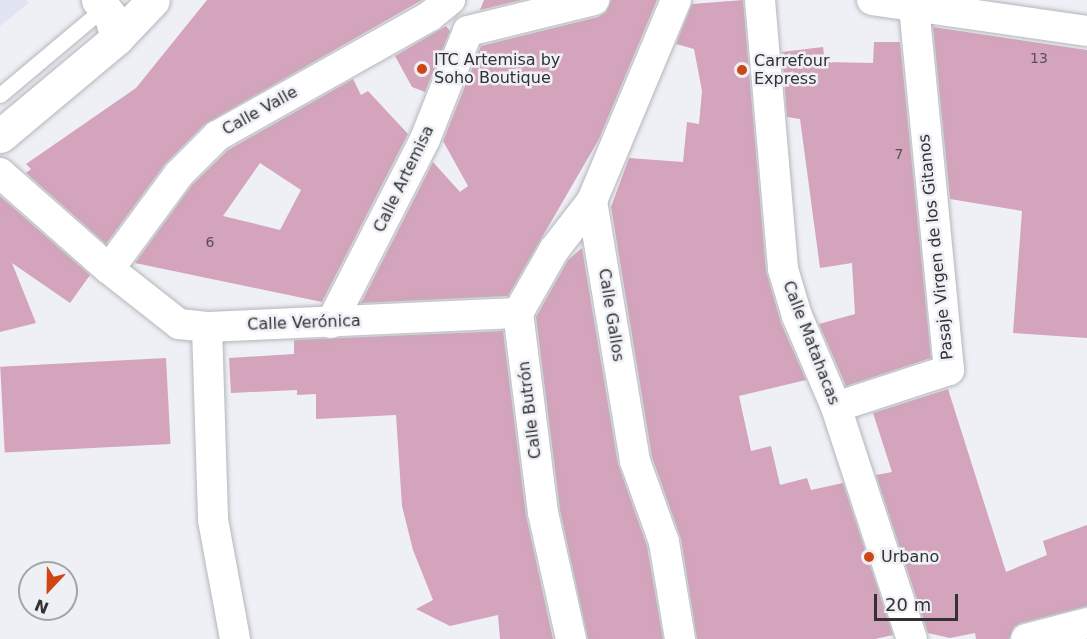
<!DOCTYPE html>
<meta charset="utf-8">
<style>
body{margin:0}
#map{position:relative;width:1087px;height:639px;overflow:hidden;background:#eef0f5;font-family:"DejaVu Sans",sans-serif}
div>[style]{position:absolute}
.built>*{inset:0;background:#e1e5f1}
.building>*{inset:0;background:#d3a4bb;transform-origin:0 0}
.roads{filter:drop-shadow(0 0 2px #b4b6bb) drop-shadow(0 0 2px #b4b6bb)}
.lane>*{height:15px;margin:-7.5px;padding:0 7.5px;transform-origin:7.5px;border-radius:7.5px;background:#fff}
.street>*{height:30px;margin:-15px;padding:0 15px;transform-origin:15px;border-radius:15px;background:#fff}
.primary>*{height:33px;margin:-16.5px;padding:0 16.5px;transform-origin:16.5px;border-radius:16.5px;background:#fff}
.dots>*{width:16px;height:16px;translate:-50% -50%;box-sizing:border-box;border:3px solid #eef0f5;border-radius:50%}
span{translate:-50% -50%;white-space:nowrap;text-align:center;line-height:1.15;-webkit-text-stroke:5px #eef0f5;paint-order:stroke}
.number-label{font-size:14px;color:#5a4e56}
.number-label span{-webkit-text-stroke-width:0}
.poi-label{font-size:16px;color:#323234}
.left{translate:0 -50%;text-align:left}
.street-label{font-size:16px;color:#323234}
.north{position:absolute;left:18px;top:561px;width:60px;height:60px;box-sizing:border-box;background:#eef0f5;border:2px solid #a3a4a8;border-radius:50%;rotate:202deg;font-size:16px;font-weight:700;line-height:24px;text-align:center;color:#323234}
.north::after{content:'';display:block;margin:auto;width:21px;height:27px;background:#ce4616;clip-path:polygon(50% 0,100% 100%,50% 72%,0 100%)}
.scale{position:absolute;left:874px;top:594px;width:84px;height:27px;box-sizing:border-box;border:3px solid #323234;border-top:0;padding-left:8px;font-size:18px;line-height:21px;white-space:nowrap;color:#323234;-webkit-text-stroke:4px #eef0f5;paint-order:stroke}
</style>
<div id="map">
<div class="built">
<div style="clip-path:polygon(0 0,27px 0,29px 3px,0 26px)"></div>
</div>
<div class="building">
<div style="clip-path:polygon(207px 0,422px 0,205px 124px,165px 164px,106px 244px,26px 173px,31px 169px,26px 164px,136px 88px)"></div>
<div style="clip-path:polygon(484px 0,522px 0,480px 10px)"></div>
<div style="clip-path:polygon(611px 0,657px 0,599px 139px,508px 296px,361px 303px,433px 162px,460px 192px,468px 186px,443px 141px,481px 46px,598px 17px,606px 12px)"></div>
<div style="clip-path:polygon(743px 0,766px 271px,781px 323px,806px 380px,739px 396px,751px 451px,771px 446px,780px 485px,807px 478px,811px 490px,843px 483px,893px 635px,875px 639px,697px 639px,681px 539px,652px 457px,611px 207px,629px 158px,683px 162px,687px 122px,699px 124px,702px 91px,694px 49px,676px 44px,692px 4px)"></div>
<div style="clip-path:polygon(446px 26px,450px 31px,425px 92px,412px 87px,395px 56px)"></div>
<div style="clip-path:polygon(933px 27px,1087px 50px,1087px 338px,1013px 333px,1022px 211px,950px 199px)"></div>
<div style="clip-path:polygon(874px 42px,900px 42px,931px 358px,846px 386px,819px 324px,855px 314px,852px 263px,820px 268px,800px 119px,787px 117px,782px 52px,823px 47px,825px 62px,873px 63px)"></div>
<div style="clip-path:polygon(evenodd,353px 79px,361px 95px,368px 91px,408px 134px,322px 302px,135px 263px,192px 185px,228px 150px,353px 79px,260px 163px,301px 190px,280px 230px,223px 216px,260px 163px)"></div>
<div style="clip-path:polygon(0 196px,90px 275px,70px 303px,12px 263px,36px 323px,0 332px)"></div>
<div style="clip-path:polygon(582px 248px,618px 464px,647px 546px,663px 639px,588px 639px,560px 510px,536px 317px,568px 260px)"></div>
<div style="clip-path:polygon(503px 331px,526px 515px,553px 639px,500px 639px,498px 615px,450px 626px,416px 609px,433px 600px,413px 550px,402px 506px,396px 415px,316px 419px,316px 394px,297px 395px,297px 390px,231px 393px,229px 358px,294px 354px,294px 340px)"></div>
<div style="left:166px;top:358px;width:86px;height:166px;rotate:87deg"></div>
<div style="clip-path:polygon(948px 389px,1006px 572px,1047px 555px,1043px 541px,1087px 525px,1087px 606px,1021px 623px,1014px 627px,1009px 639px,976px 639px,975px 633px,950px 638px,928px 633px,876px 475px,892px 472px,873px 413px)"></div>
</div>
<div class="roads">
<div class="lane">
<div style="left:0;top:95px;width:138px;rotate:-40deg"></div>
</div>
<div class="street">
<div style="left:676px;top:0;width:218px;rotate:112.7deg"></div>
<div style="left:592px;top:201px;width:264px;rotate:80.6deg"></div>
<div style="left:635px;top:461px;width:86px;rotate:70.3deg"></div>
<div style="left:664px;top:542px;width:98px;rotate:80.6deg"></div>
<div style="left:760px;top:0;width:270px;rotate:85.1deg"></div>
<div style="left:783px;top:269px;width:49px;rotate:73.4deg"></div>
<div style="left:797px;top:316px;width:99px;rotate:66.8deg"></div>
<div style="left:836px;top:407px;width:244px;rotate:71.9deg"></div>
<div style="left:872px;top:0;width:217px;rotate:8.2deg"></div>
<div style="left:468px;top:31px;width:130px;rotate:-13.8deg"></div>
<div style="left:0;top:173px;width:145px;rotate:41.4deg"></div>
<div style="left:109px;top:269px;width:89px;rotate:38.2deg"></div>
<div style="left:179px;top:324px;width:28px;rotate:6deg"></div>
<div style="left:207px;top:327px;width:311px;rotate:-2.6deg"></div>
<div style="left:109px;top:269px;width:118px;rotate:-53.6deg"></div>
<div style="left:179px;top:174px;width:54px;rotate:-45deg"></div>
<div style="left:217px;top:136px;width:244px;rotate:-29.4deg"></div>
<div style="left:430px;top:16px;width:26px;rotate:-39deg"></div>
<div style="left:331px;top:323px;width:207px;rotate:-62.9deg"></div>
<div style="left:425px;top:139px;width:116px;rotate:-68.3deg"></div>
<div style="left:207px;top:327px;width:193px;rotate:88.2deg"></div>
<div style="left:213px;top:520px;width:121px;rotate:79.5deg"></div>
<div style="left:836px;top:407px;width:119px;rotate:-18.1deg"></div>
<div style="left:949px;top:370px;width:366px;rotate:-95.5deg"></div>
<div style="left:571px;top:639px;width:129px;rotate:-102.5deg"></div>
<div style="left:543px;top:513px;width:202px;rotate:-97.1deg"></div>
<div style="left:518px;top:313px;width:73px;rotate:-60.3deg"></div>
<div style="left:554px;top:250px;width:62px;rotate:-52.2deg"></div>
<div style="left:1026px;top:639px;width:63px;rotate:-14.7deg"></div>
</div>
<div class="primary">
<div style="left:98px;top:0;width:21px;rotate:53deg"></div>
<div style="left:111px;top:17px;width:22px;rotate:74deg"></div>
<div style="left:0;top:136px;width:153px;rotate:-39.9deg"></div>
<div style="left:117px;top:38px;width:52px;rotate:-46.5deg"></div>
</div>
</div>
<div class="dots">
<div style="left:422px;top:69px;background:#ce4616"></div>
<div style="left:742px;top:70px;background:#ce4616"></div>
<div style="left:869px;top:557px;background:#ce4616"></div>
</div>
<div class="number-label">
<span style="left:1039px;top:58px">13</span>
<span style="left:899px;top:154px">7</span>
<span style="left:210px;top:242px">6</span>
</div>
<div class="poi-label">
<span class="left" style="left:434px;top:69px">ITC Artemisa by<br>Soho Boutique</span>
<span class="left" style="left:754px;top:70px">Carrefour<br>Express</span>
<span class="left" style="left:881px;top:557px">Urbano</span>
</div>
<div class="street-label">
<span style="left:260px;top:111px;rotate:-29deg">Calle Valle</span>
<span style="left:404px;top:179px;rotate:-64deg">Calle Artemisa</span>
<span style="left:936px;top:247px;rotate:-96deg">Pasaje Virgen de los Gitanos</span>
<span style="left:611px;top:315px;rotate:81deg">Calle Gallos</span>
<span style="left:304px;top:323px;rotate:-2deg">Calle Verónica</span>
<span style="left:811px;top:343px;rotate:69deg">Calle Matahacas</span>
<span style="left:530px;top:410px;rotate:-97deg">Calle Butrón</span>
</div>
<div class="north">N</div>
<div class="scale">20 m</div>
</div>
